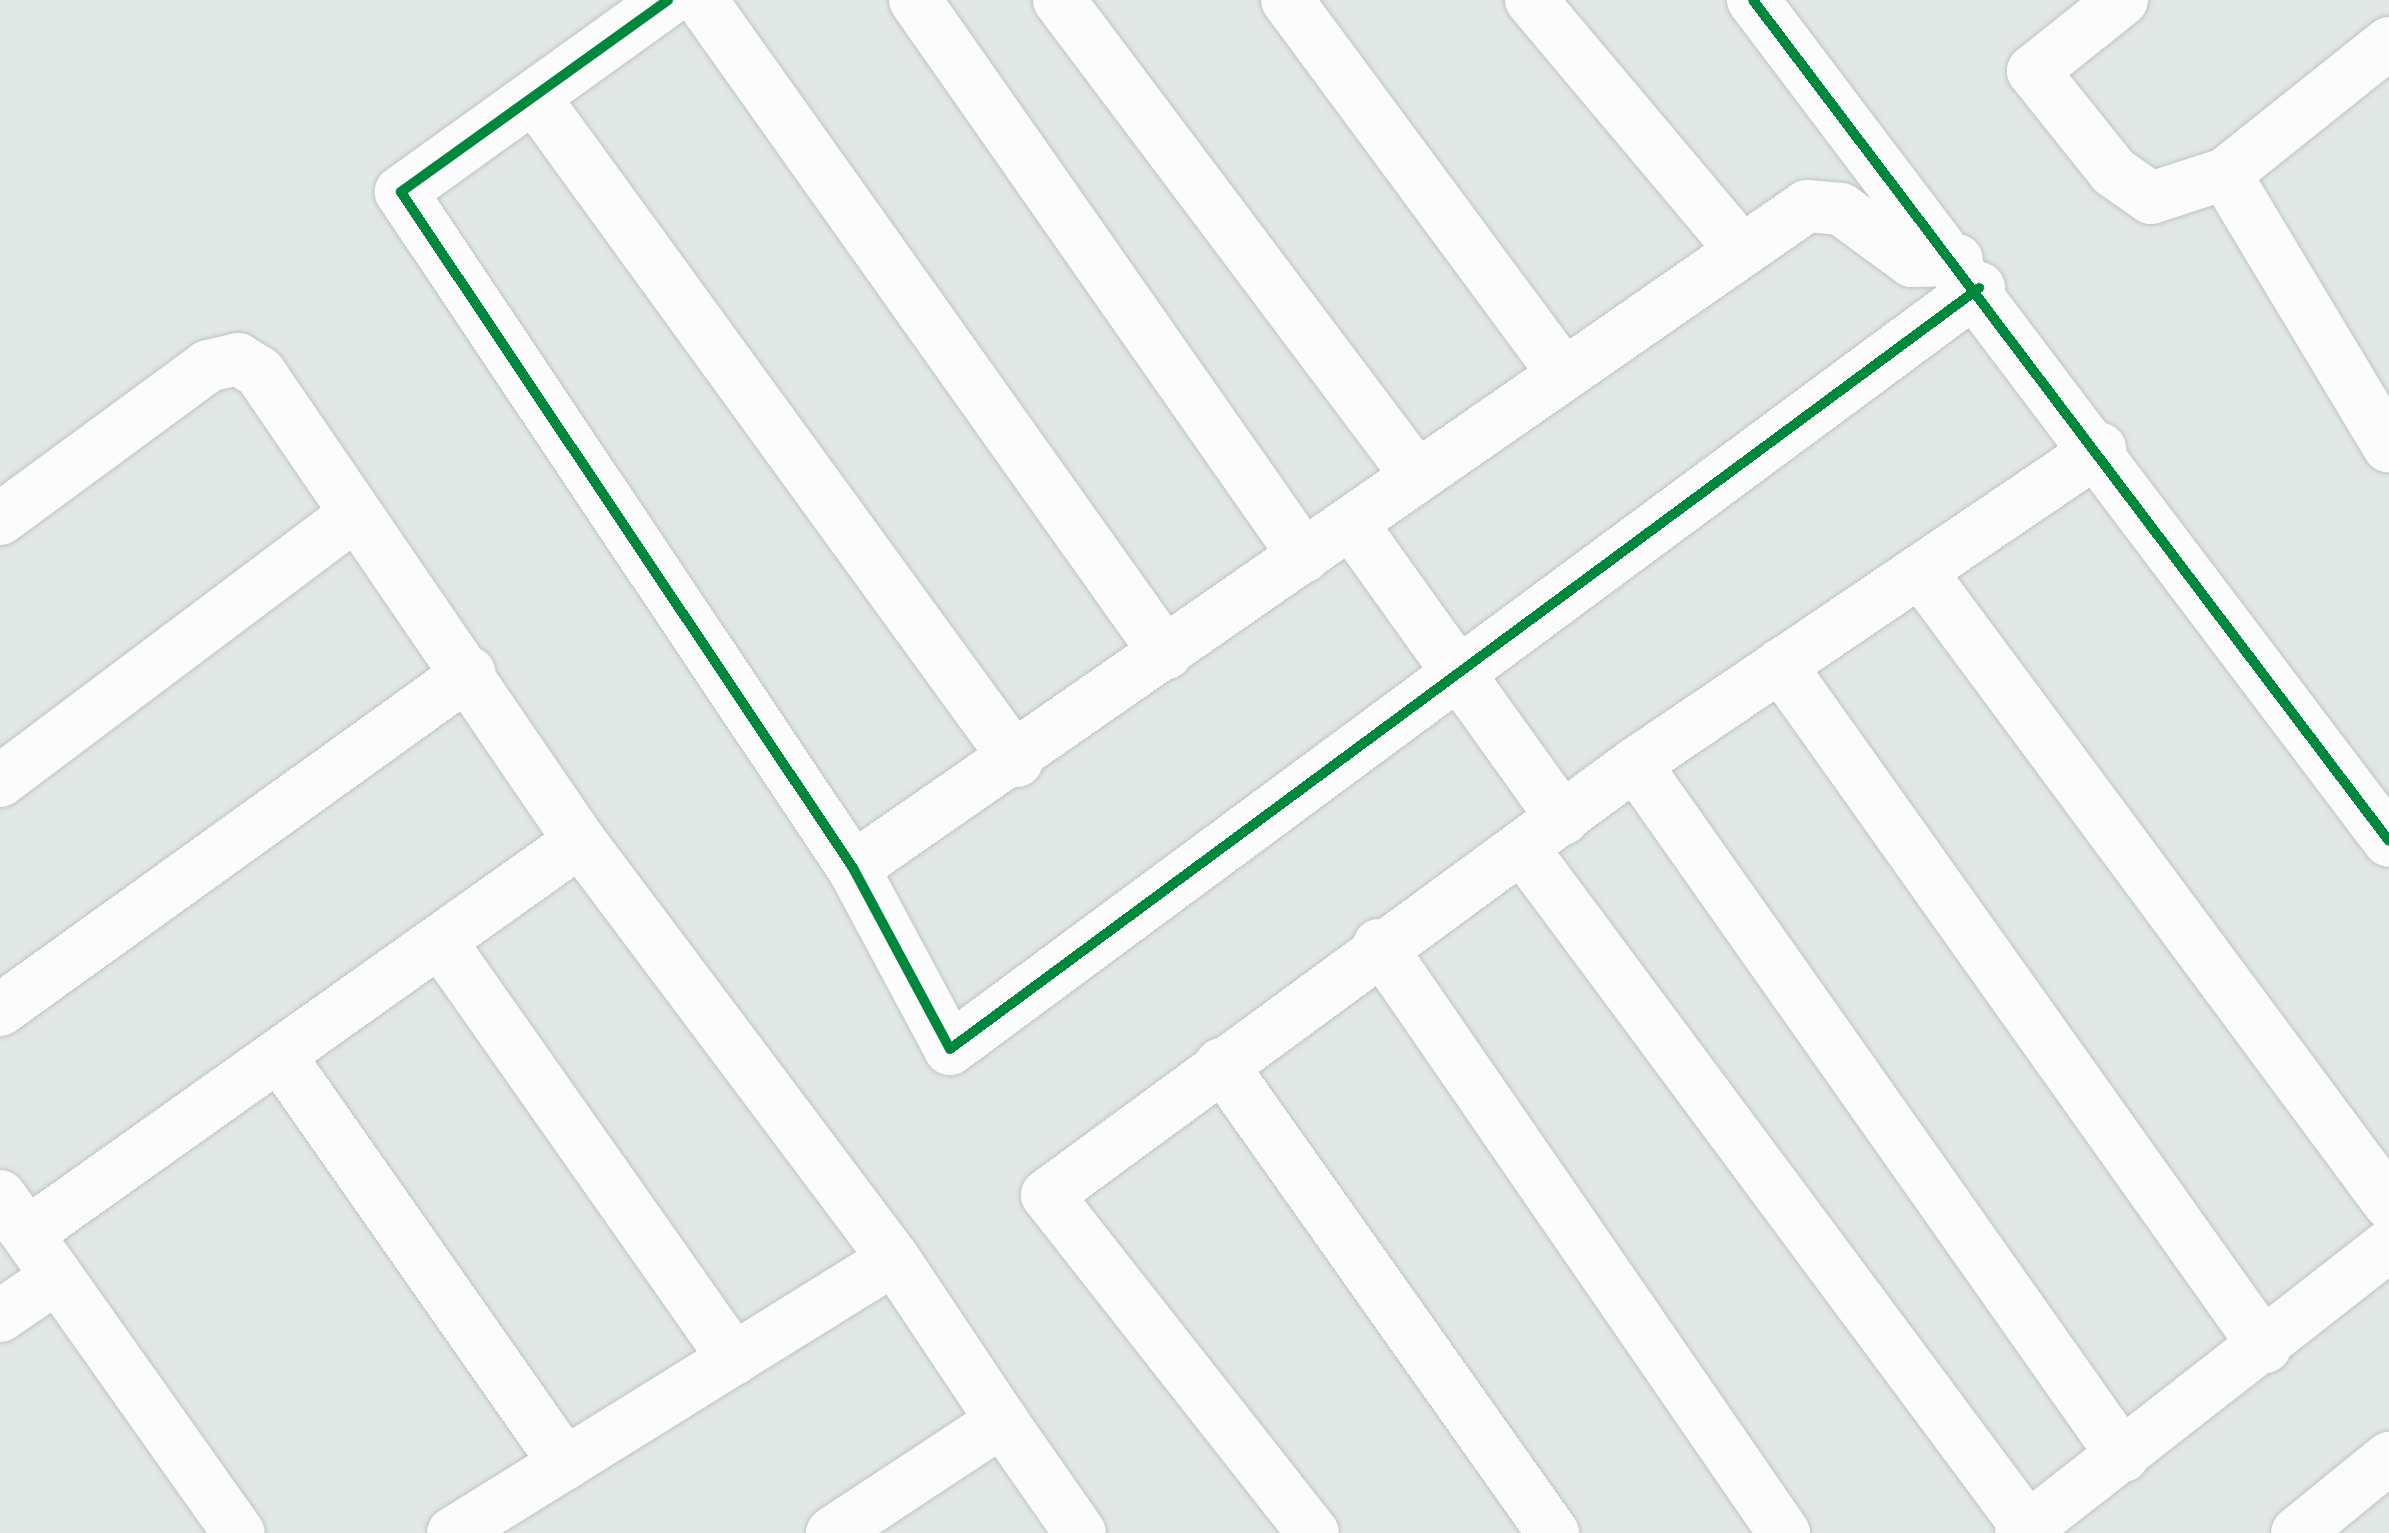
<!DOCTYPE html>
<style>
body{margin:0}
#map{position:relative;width:2389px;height:1533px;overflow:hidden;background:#e2e8e5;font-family:"Public Sans",sans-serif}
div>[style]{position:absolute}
.roads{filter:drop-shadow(0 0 2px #bfc4c2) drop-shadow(0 0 2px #bfc4c2)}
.minor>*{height:52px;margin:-26px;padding:0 26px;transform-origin:26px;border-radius:26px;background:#fbfcfb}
.cycleway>*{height:10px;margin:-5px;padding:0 5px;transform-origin:5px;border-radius:5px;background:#00873e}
span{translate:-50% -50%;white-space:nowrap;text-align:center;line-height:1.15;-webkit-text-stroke:8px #f1f7f4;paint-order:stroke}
</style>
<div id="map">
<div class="roads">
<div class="minor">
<div style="left:668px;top:0;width:329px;rotate:144.3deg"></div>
<div style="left:401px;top:192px;width:813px;rotate:56.23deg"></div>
<div style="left:853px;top:868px;width:205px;rotate:61.8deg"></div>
<div style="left:950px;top:1049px;width:1280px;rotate:-36.48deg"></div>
<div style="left:701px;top:0;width:802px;rotate:54.59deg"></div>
<div style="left:915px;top:0;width:679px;rotate:55.02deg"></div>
<div style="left:1059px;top:0;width:596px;rotate:53.05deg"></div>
<div style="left:1287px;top:0;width:463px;rotate:53.5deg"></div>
<div style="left:1531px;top:0;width:322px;rotate:49.9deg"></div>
<div style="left:1753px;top:0;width:1054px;rotate:52.9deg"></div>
<div style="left:2122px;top:0;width:114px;rotate:141.4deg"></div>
<div style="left:2033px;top:71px;width:129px;rotate:51.3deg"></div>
<div style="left:2114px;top:172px;width:45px;rotate:35.1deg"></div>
<div style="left:2151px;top:198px;width:78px;rotate:-18deg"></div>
<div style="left:2225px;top:174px;width:210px;rotate:-38.6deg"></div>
<div style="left:534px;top:97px;width:821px;rotate:53.97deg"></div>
<div style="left:2225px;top:174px;width:318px;rotate:59deg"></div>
<div style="left:0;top:519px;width:258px;rotate:-36.3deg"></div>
<div style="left:208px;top:366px;width:31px;rotate:-13deg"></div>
<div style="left:238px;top:359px;width:26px;rotate:32deg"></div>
<div style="left:260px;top:373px;width:567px;rotate:55.64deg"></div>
<div style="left:580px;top:841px;width:523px;rotate:53.09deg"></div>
<div style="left:894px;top:1259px;width:195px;rotate:56.3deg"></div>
<div style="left:1351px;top:523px;width:364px;rotate:54.4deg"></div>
<div style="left:1920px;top:571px;width:787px;rotate:53.42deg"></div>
<div style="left:1780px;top:665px;width:837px;rotate:54.58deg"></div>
<div style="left:1635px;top:764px;width:847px;rotate:54.81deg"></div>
<div style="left:0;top:781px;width:444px;rotate:-36.9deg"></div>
<div style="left:1523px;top:849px;width:846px;rotate:53.36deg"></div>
<div style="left:853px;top:868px;width:1161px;rotate:-34.76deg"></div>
<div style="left:1807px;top:206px;width:34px;rotate:5deg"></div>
<div style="left:1841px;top:209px;width:88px;rotate:36.2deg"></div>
<div style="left:1912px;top:261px;width:45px;rotate:-1.3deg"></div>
<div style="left:440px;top:941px;width:511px;rotate:54.88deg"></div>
<div style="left:1379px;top:945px;width:714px;rotate:55.44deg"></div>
<div style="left:0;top:1010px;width:578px;rotate:-35.7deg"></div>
<div style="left:279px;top:1055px;width:499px;rotate:55deg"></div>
<div style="left:1221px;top:1064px;width:575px;rotate:54.71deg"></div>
<div style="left:0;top:1196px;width:413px;rotate:54.7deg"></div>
<div style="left:28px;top:1233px;width:677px;rotate:-35.38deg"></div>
<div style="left:0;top:1316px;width:69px;rotate:-34.4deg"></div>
<div style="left:453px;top:1533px;width:519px;rotate:-31.85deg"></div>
<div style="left:832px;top:1533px;width:204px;rotate:-33.4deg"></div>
<div style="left:1002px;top:1421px;width:136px;rotate:55.1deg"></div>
<div style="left:1313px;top:1533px;width:430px;rotate:-128.2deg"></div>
<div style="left:1047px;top:1195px;width:729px;rotate:-36.24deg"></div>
<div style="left:1635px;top:764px;width:562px;rotate:-34.11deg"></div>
<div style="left:2021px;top:1533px;width:467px;rotate:-38deg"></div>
<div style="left:2297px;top:1533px;width:119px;rotate:-39.2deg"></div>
</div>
</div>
<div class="cycleway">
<div style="left:668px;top:0;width:329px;rotate:144.3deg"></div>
<div style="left:401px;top:192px;width:813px;rotate:56.23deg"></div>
<div style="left:853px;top:868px;width:205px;rotate:61.8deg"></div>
<div style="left:950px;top:1049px;width:1280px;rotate:-36.48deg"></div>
<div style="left:1753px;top:0;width:1054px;rotate:52.9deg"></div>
</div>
</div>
